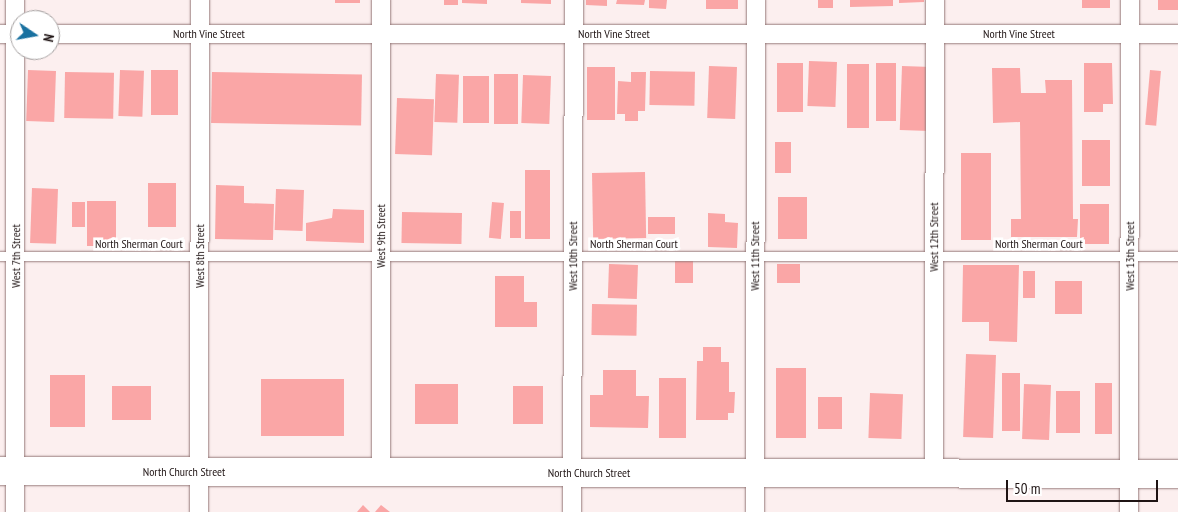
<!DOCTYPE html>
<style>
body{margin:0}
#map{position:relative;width:1178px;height:512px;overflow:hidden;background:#fcefef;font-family:"PT Sans Narrow",sans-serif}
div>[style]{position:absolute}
.building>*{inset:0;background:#faa6a6;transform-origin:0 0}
.roads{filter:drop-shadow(0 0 1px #967a7a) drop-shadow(0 0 1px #967a7a)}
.lane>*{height:9px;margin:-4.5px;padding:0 4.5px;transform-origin:4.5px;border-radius:4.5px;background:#fff}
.street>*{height:18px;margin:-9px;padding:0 9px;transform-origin:9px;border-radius:9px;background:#fff}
.primary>*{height:28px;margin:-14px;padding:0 14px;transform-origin:14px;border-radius:14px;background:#fff}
span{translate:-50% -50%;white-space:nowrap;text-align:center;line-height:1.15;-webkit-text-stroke:5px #fff;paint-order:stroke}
.street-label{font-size:12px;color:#1f1414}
.north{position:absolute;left:10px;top:10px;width:50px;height:50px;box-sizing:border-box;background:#fff;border:1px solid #a5a1a1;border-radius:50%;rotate:102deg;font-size:14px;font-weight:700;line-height:20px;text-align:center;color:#1f1414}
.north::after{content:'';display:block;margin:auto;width:18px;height:22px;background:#1971a0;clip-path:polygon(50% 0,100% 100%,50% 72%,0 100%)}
.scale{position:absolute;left:1006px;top:480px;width:152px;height:22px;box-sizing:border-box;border:2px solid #1f1414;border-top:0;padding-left:6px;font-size:15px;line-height:18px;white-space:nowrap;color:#1f1414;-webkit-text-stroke:4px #fff;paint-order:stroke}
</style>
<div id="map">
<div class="building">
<div style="left:335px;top:0;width:25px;height:3px"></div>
<div style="left:444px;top:0;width:14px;height:5px"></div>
<div style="clip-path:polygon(462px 0,487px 0,487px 4px,462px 3px)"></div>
<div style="clip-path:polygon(521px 0,551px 0,551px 4px,521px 3px)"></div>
<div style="clip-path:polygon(586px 0,607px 0,607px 6px,586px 5px)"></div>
<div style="clip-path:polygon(617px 0,645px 0,644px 5px,616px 4px)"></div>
<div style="clip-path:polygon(649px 0,667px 0,666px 9px,649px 8px)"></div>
<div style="left:706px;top:0;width:32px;height:9px"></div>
<div style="left:818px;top:0;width:15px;height:8px"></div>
<div style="clip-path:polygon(850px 0,893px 0,893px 6px,850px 7px)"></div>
<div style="clip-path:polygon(899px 0,924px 0,924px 2px,899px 3px)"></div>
<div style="left:1082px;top:0;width:28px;height:8px"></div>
<div style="left:1158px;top:0;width:20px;height:10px"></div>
<div style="left:809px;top:61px;width:28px;height:45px;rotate:2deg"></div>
<div style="left:777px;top:63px;width:26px;height:49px"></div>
<div style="left:876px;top:63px;width:20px;height:58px"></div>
<div style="clip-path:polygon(1084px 63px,1112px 63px,1113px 104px,1103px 104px,1103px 112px,1084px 112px)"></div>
<div style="left:847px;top:64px;width:22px;height:64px"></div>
<div style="left:709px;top:66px;width:28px;height:52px;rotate:2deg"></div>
<div style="left:902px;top:66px;width:30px;height:64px;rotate:2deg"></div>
<div style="left:587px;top:67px;width:28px;height:53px"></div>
<div style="clip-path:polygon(992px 68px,1020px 68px,1021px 93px,1046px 93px,1045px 80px,1072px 80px,1073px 219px,1078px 219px,1077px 237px,1011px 237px,1011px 219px,1021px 219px,1020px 122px,993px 123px)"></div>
<div style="left:28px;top:70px;width:28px;height:51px;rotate:2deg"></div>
<div style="left:120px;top:70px;width:24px;height:46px;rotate:2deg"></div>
<div style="left:151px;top:70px;width:27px;height:45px"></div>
<div style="left:1150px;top:70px;width:11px;height:55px;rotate:5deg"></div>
<div style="left:650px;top:71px;width:45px;height:34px;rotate:1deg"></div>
<div style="left:65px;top:72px;width:49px;height:46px;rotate:1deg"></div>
<div style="left:212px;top:72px;width:150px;height:51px;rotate:1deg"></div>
<div style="clip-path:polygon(631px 72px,646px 72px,645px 111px,638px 111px,638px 121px,625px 121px,625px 114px,617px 114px,618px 81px,631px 82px)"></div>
<div style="left:436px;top:74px;width:23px;height:48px;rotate:2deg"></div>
<div style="left:494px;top:74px;width:24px;height:50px"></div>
<div style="left:523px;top:75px;width:28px;height:48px;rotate:2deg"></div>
<div style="left:463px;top:76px;width:26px;height:47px"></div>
<div style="left:397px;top:98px;width:37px;height:56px;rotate:2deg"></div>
<div style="left:1082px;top:140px;width:28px;height:46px"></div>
<div style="left:775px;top:142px;width:16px;height:31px"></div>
<div style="left:961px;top:153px;width:30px;height:87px"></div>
<div style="left:525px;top:170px;width:25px;height:69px"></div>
<div style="left:645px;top:172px;width:66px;height:53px;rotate:89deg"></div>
<div style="left:148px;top:183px;width:28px;height:44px"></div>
<div style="clip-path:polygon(216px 185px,244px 186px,244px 203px,274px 204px,273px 240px,215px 239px)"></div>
<div style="left:32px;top:188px;width:26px;height:55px;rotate:2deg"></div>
<div style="left:276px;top:189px;width:28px;height:41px;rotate:2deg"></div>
<div style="left:778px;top:197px;width:29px;height:42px"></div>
<div style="left:87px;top:201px;width:29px;height:45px"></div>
<div style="left:72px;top:202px;width:13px;height:25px"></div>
<div style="left:492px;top:202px;width:12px;height:36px;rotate:5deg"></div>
<div style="left:1080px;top:204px;width:29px;height:40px"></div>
<div style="clip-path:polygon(333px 209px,364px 210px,364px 243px,306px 241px,306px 223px,332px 218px)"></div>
<div style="left:510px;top:211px;width:11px;height:27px"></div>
<div style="left:402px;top:212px;width:60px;height:31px;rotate:1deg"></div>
<div style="clip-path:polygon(708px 213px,725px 214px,725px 222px,738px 223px,737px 248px,708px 247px)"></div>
<div style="left:648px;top:217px;width:27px;height:17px"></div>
<div style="left:675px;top:261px;width:18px;height:22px"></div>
<div style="left:609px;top:264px;width:29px;height:34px;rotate:2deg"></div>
<div style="left:777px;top:264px;width:23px;height:19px"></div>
<div style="clip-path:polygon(963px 265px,1019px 265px,1017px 342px,989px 341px,989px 322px,962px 322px)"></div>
<div style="left:1023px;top:271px;width:12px;height:27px"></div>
<div style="clip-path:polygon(495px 276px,524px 276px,524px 302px,537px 302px,537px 327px,495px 327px)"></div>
<div style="left:1055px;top:281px;width:27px;height:33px"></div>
<div style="left:592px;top:304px;width:45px;height:31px;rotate:1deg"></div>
<div style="clip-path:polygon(703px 347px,721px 347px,721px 362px,729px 362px,729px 392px,735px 392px,734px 413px,728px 413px,728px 420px,696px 420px,697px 361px,703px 361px)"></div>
<div style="left:966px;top:354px;width:30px;height:83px;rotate:2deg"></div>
<div style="left:776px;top:368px;width:30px;height:70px"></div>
<div style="clip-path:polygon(603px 370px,636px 370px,636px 396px,649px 396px,648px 428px,590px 427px,590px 395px,603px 395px)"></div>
<div style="left:1002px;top:373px;width:18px;height:58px"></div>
<div style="left:50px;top:375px;width:35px;height:52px"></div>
<div style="left:659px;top:378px;width:27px;height:60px"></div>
<div style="left:344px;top:379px;width:57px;height:83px;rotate:90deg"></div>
<div style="left:1095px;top:383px;width:17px;height:51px"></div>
<div style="left:415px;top:384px;width:43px;height:40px"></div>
<div style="left:1024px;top:384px;width:27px;height:55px;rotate:2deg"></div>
<div style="left:112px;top:386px;width:39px;height:34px"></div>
<div style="left:513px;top:386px;width:30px;height:38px"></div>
<div style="left:1056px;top:391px;width:24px;height:42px"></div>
<div style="left:870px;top:393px;width:33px;height:45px;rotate:2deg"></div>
<div style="left:818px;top:397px;width:24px;height:32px"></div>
<div style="clip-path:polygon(363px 505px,370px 512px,357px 512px)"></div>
<div style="clip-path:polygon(381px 505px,390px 512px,375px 512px)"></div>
</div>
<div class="roads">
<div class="lane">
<div style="left:0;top:256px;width:1178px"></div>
</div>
<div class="street">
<div style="left:0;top:34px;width:20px"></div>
<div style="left:50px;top:34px;width:1128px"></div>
<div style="left:381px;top:472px;width:472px;rotate:-90deg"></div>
<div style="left:934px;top:473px;width:473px;rotate:-89.9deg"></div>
<div style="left:15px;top:512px;width:512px;rotate:-90deg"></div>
<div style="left:199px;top:512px;width:512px;rotate:-89.89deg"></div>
<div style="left:572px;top:512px;width:512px;rotate:-89.78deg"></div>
<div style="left:755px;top:512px;width:512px;rotate:-89.89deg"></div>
<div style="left:1129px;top:512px;width:512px;rotate:-89.89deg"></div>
</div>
<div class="primary">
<div style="left:0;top:471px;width:1178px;rotate:0.15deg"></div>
</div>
</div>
<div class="street-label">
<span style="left:209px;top:34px">North Vine Street</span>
<span style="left:614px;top:34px">North Vine Street</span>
<span style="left:1019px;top:34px">North Vine Street</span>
<span style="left:381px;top:236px;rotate:-90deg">West 9th Street</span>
<span style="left:934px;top:237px;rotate:-90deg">West 12th Street</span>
<span style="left:139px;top:244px">North Sherman Court</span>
<span style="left:634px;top:244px">North Sherman Court</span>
<span style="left:1039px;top:244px">North Sherman Court</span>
<span style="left:16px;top:256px;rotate:-90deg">West 7th Street</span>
<span style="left:200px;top:256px;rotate:-90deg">West 8th Street</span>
<span style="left:573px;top:256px;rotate:-90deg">West 10th Street</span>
<span style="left:755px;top:256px;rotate:-90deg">West 11th Street</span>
<span style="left:1130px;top:256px;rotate:-90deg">West 13th Street</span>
<span style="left:184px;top:472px">North Church Street</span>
<span style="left:589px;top:473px">North Church Street</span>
</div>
<div class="north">N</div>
<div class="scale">50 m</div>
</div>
